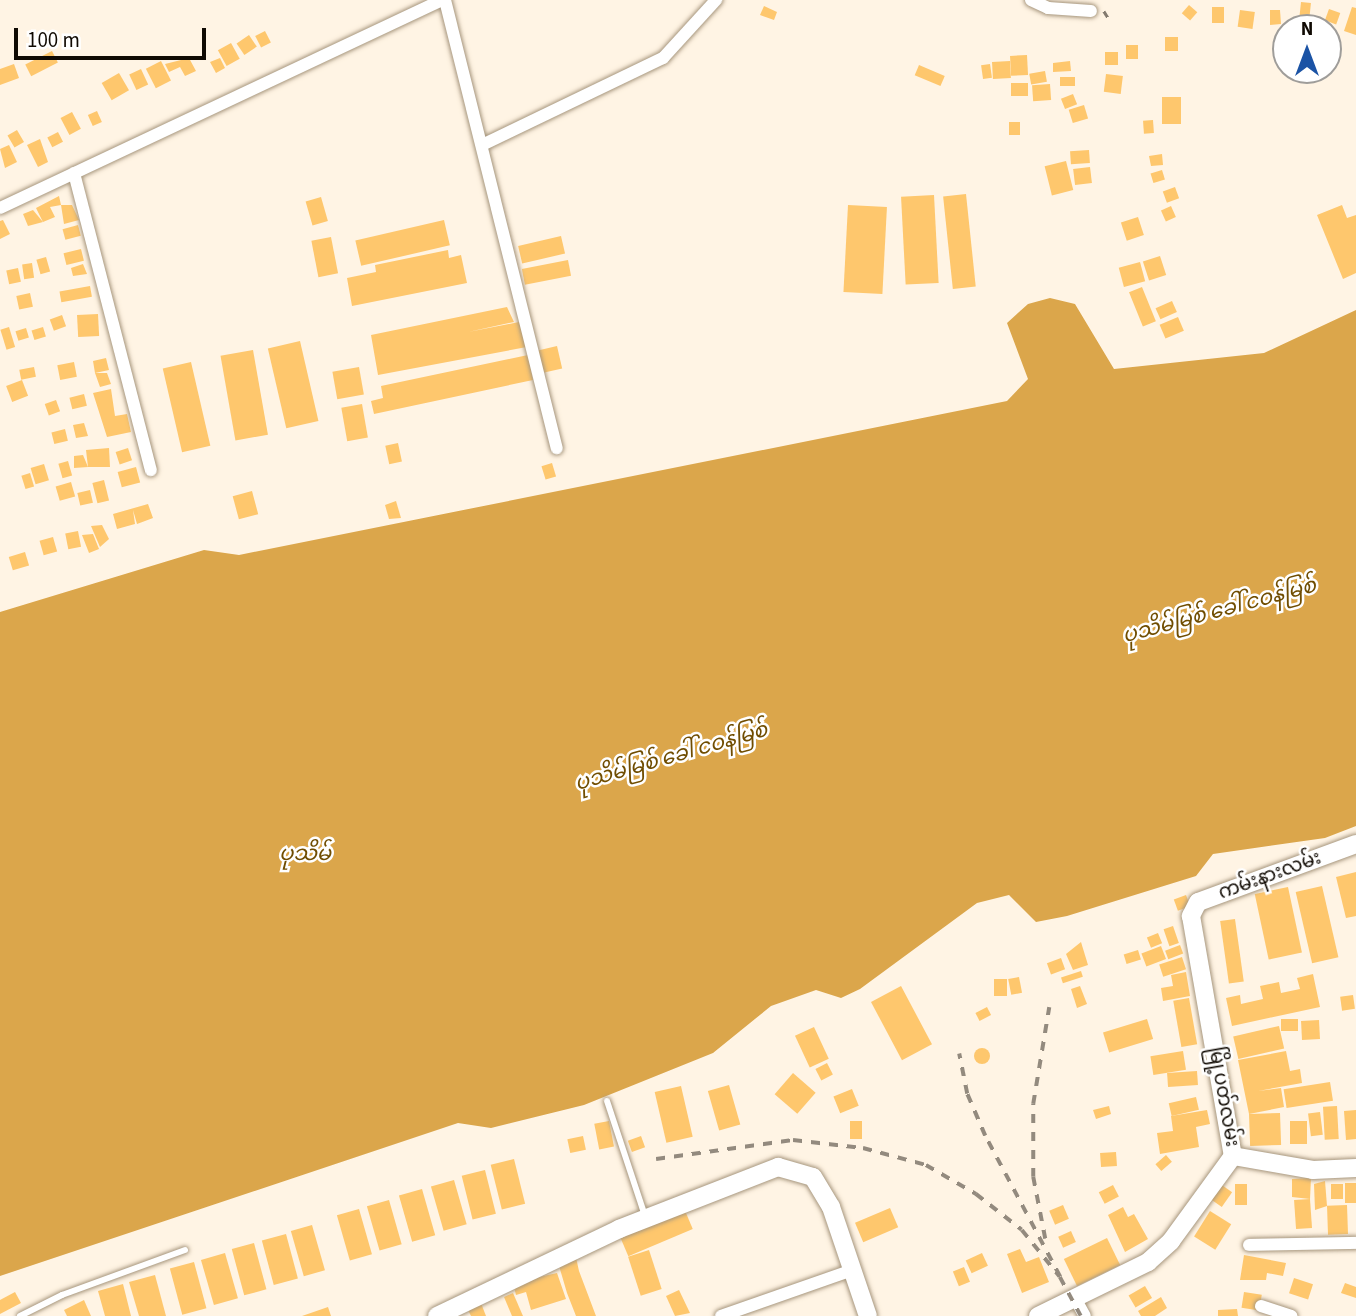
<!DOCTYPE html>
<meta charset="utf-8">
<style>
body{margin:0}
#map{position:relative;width:1356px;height:1316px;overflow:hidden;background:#fff4e4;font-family:"Source Sans 3","Noto Sans Myanmar",sans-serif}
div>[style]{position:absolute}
.water>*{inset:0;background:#dba64b}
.building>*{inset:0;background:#fec76d;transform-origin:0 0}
.round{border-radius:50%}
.path>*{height:2.5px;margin-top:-1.25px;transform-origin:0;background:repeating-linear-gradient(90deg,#837a6f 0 7px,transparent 0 10.5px)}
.roads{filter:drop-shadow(0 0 2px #a7967d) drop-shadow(0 0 2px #a7967d)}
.lane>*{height:6px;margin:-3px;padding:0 3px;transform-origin:3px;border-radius:3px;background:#fff}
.street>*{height:12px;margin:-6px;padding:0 6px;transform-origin:6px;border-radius:6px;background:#fff}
.secondary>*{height:18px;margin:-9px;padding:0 9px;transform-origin:9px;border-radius:9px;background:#fff}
.rail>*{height:3.5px;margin-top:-1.75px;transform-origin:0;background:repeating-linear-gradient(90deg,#938a7e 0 9px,transparent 0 18px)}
span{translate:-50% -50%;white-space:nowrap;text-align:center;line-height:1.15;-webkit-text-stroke:5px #fff;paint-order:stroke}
.street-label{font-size:19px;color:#100a03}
.water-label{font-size:21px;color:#704d01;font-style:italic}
.north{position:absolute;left:1272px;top:14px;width:70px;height:70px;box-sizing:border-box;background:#fff;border:2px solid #9f9d9a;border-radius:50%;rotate:0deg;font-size:19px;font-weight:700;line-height:28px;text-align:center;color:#100a03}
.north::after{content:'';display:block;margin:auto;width:24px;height:32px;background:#1b53a5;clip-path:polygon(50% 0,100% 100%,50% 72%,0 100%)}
.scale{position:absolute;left:14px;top:28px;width:192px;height:32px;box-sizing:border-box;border:4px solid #100a03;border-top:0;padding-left:9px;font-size:21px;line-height:24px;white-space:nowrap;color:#100a03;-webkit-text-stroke:5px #fff;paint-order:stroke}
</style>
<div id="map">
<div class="water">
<div style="clip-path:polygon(1050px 298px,1075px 304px,1114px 369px,1264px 353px,1356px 310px,1356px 826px,1325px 838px,1213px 854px,1196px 876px,1067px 916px,1036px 922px,1009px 895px,977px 903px,860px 989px,841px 998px,816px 990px,771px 1006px,713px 1053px,584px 1105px,491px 1128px,458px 1123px,0 1276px,0 612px,204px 550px,239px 555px,1007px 401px,1028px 379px,1007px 323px,1028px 304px)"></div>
</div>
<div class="building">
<div style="left:1301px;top:2px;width:10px;height:15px;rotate:6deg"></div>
<div style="left:1189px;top:5px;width:11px;height:11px;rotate:41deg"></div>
<div style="clip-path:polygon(764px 6px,777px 12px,774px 20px,760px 15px)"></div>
<div style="left:1212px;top:7px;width:12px;height:16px"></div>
<div style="clip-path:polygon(1352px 7px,1356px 8px,1356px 35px,1344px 31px)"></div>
<div style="left:1329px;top:9px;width:12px;height:12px;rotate:20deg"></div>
<div style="left:1240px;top:10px;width:15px;height:17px;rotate:8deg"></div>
<div style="clip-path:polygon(1270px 10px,1280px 10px,1281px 24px,1270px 25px)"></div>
<div style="left:265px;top:31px;width:13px;height:11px;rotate:63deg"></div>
<div style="left:249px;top:35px;width:14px;height:15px;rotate:56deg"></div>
<div style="left:1165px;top:37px;width:13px;height:14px"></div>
<div style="left:231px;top:43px;width:18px;height:15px;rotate:61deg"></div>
<div style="left:1126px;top:45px;width:12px;height:14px"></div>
<div style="left:52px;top:51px;width:13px;height:30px;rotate:63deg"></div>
<div style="left:1105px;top:52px;width:13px;height:13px"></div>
<div style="left:1027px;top:55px;width:20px;height:17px;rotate:87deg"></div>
<div style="clip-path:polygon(189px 58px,196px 71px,185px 76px,180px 67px,169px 72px,165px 64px)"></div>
<div style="clip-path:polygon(220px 58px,225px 68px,216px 73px,210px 62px)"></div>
<div style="left:161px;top:61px;width:22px;height:17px;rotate:63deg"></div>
<div style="left:1010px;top:61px;width:17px;height:18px;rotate:87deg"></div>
<div style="clip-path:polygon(1070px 61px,1071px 71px,1053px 72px,1053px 63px)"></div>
<div style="clip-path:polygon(14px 64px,19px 78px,0 85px,0 69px)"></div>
<div style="left:990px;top:64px;width:14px;height:9px;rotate:82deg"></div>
<div style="left:919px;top:65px;width:28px;height:11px;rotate:23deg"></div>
<div style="left:141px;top:69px;width:17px;height:13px;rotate:65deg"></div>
<div style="left:1045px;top:71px;width:11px;height:16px;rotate:80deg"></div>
<div style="left:119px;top:73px;width:20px;height:20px;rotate:60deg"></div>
<div style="left:1106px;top:74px;width:17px;height:18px;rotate:7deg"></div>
<div style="left:1060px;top:77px;width:15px;height:9px"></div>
<div style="left:1028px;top:83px;width:13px;height:17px;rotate:90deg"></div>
<div style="left:1050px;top:84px;width:16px;height:18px;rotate:86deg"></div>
<div style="left:1073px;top:94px;width:11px;height:13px;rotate:68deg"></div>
<div style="left:1181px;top:97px;width:27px;height:19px;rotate:90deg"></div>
<div style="left:1084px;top:105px;width:14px;height:16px;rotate:73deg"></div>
<div style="left:97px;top:111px;width:12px;height:10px;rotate:66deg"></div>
<div style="left:72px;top:112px;width:19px;height:13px;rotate:62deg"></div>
<div style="left:1153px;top:120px;width:13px;height:10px;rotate:86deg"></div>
<div style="left:1009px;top:122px;width:11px;height:13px"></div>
<div style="left:17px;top:130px;width:14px;height:11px;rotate:60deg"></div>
<div style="left:58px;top:132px;width:11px;height:12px;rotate:63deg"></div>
<div style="clip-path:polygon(40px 139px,48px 162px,38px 167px,27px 145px)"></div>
<div style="clip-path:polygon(9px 145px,17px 162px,5px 168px,0 149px)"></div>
<div style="left:1089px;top:150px;width:13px;height:19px;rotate:86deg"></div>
<div style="clip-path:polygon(1162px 154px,1163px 165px,1151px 166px,1149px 156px)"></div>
<div style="left:1066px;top:161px;width:30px;height:22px;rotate:76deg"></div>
<div style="left:1090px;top:167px;width:16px;height:17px;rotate:83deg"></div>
<div style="left:1162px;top:170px;width:10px;height:12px;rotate:73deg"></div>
<div style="left:1175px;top:187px;width:12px;height:13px;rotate:70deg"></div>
<div style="left:966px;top:194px;width:93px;height:23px;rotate:84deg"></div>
<div style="left:934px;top:195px;width:88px;height:33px;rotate:87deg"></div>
<div style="clip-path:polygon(59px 196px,61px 205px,50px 207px,55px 217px,43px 222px,36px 208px)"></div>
<div style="left:321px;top:197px;width:25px;height:16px;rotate:74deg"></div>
<div style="clip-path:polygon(61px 205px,72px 205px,79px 220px,64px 224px)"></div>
<div style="left:848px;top:205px;width:39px;height:87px;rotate:3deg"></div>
<div style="clip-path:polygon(1342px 205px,1347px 218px,1356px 215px,1356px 273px,1343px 279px,1317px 215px)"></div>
<div style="left:1171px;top:206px;width:12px;height:11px;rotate:66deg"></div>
<div style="clip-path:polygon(33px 210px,43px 222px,28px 226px,23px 214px)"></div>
<div style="left:1138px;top:217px;width:19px;height:18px;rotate:72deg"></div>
<div style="clip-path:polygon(3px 220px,10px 234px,0 239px,0 221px)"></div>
<div style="left:444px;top:220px;width:26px;height:91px;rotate:77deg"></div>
<div style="left:78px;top:225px;width:11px;height:16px;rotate:75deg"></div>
<div style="left:561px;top:236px;width:18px;height:44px;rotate:77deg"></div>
<div style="left:331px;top:237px;width:37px;height:20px;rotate:79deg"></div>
<div style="left:81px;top:249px;width:12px;height:18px;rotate:76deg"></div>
<div style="clip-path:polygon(448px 250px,449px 258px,461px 255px,467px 283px,352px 306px,347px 278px,376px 272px,375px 265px)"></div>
<div style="left:1160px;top:256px;width:20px;height:18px;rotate:72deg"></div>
<div style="left:46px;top:257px;width:15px;height:10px;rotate:74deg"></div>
<div style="left:568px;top:260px;width:16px;height:47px;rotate:79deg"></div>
<div style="left:1140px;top:262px;width:20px;height:22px;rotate:75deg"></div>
<div style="left:32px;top:263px;width:15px;height:10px;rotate:82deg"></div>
<div style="clip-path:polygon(83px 264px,87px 274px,73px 276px,71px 268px)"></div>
<div style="left:18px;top:268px;width:14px;height:12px;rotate:78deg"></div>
<div style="left:90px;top:286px;width:11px;height:31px;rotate:80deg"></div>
<div style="left:1142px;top:287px;width:37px;height:14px;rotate:68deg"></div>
<div style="left:30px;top:293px;width:14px;height:14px;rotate:78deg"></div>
<div style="left:1172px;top:301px;width:12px;height:18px;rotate:66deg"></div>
<div style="clip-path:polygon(507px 307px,514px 322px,468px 332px,519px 322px,532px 346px,378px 375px,371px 335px)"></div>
<div style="left:98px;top:314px;width:22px;height:21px;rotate:87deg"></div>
<div style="left:62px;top:315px;width:12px;height:13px;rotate:70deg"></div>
<div style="left:1178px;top:317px;width:15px;height:20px;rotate:67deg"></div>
<div style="left:9px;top:327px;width:21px;height:9px;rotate:73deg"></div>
<div style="left:43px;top:327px;width:10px;height:12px;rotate:73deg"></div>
<div style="left:26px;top:328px;width:10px;height:11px;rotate:73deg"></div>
<div style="left:300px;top:341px;width:82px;height:33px;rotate:77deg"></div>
<div style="left:557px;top:346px;width:23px;height:24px;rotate:77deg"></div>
<div style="left:253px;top:350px;width:86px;height:33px;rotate:80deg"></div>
<div style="clip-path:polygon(528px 355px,533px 380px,374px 414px,371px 401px,383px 398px,381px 386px)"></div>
<div style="clip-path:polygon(106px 358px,109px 370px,95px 373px,107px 373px,111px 384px,100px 387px,95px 373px,93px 361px)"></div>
<div style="left:74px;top:362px;width:15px;height:17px;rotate:79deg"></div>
<div style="left:191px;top:362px;width:86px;height:29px;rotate:77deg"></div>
<div style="left:34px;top:367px;width:10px;height:15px;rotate:79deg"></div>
<div style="left:359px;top:367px;width:28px;height:27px;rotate:80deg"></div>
<div style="left:22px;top:380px;width:17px;height:17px;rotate:69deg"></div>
<div style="clip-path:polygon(111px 389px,115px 416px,127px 414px,131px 432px,107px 437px,93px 393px)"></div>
<div style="left:84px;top:394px;width:12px;height:15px;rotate:76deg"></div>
<div style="left:56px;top:400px;width:12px;height:12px;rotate:70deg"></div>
<div style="left:362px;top:404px;width:34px;height:21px;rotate:80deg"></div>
<div style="clip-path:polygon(84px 423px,88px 436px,76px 438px,73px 425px)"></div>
<div style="left:65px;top:429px;width:12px;height:14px;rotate:76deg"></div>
<div style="left:398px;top:443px;width:19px;height:13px;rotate:78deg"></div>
<div style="clip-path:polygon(109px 448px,110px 467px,88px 467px,86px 450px)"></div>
<div style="left:128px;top:448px;width:13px;height:13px;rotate:72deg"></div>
<div style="clip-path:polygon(83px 455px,88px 467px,74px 468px,74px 456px)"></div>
<div style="left:68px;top:461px;width:15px;height:10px;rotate:74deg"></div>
<div style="left:552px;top:463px;width:14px;height:11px;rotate:73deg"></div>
<div style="left:44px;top:464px;width:17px;height:14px;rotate:73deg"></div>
<div style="left:136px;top:467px;width:16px;height:19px;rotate:75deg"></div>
<div style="left:30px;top:473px;width:14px;height:9px;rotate:73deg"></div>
<div style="left:104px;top:480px;width:21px;height:12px;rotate:76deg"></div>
<div style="left:71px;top:482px;width:15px;height:16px;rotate:74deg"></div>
<div style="left:90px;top:490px;width:13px;height:13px;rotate:77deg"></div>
<div style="left:252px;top:491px;width:24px;height:20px;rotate:75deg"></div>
<div style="clip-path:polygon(396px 501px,401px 518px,389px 519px,385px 505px)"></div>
<div style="clip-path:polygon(148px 504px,153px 518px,137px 524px,133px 510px,135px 524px,117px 529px,113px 514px)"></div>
<div style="clip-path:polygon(102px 525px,109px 539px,100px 547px,91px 526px)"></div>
<div style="left:78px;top:531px;width:16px;height:13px;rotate:79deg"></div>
<div style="clip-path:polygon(93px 534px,99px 549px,89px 553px,82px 535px)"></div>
<div style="left:53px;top:537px;width:15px;height:14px;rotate:74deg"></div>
<div style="left:25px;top:552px;width:14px;height:17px;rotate:73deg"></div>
<div style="clip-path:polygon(1356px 872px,1356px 916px,1346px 918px,1336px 877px)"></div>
<div style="left:1322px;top:886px;width:73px;height:27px;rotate:77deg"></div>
<div style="left:1288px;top:887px;width:67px;height:34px;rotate:78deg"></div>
<div style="left:1186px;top:895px;width:12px;height:13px;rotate:70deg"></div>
<div style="left:1235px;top:919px;width:63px;height:15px;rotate:82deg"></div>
<div style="left:1173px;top:926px;width:18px;height:10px;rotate:71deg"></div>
<div style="left:1158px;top:933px;width:11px;height:12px;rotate:68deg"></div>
<div style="clip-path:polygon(1081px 942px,1088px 965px,1073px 970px,1066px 954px)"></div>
<div style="left:1180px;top:945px;width:9px;height:16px;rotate:69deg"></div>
<div style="left:1161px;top:946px;width:14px;height:21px;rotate:69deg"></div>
<div style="left:1138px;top:950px;width:10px;height:15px;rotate:73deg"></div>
<div style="left:1182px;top:957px;width:13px;height:24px;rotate:72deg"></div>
<div style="left:1061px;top:958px;width:12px;height:15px;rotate:70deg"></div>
<div style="left:1081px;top:971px;width:6px;height:21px;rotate:72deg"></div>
<div style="clip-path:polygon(1186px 972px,1190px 996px,1163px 1001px,1161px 988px,1173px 986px,1171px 975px)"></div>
<div style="clip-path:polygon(1313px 974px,1320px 1007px,1232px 1026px,1226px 998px,1240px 995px,1241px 1004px,1263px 999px,1260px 986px,1279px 982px,1281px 993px,1300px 989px,1297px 978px)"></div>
<div style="left:1019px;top:977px;width:16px;height:11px;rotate:79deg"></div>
<div style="left:994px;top:979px;width:13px;height:17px"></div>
<div style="left:901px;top:986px;width:66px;height:34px;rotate:62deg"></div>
<div style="clip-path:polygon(1080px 986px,1087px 1004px,1077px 1008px,1071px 989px)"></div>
<div style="left:1353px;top:995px;width:14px;height:13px;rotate:82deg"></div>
<div style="left:1189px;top:998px;width:47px;height:16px;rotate:80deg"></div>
<div style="left:987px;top:1007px;width:9px;height:13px;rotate:63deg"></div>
<div style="left:1147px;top:1019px;width:21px;height:46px;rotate:73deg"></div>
<div style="left:1281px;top:1019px;width:17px;height:12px"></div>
<div style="left:1319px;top:1020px;width:19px;height:18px;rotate:87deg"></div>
<div style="left:1279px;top:1026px;width:23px;height:47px;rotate:77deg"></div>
<div style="left:814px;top:1027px;width:35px;height:21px;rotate:65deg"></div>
<div class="round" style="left:974px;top:1048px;width:16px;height:16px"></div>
<div style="left:1183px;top:1051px;width:19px;height:33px;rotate:81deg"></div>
<div style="clip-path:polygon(1286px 1051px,1290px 1071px,1300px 1069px,1302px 1083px,1258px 1091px,1281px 1088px,1284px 1107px,1249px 1114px,1238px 1060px)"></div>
<div style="left:827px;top:1063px;width:13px;height:13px;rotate:63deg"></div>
<div style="left:1197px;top:1071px;width:14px;height:30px;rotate:86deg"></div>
<div style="left:793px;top:1073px;width:30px;height:28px;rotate:41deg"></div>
<div style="left:1330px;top:1082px;width:19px;height:47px;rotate:81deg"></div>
<div style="left:729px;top:1085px;width:41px;height:22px;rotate:74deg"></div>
<div style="left:681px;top:1086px;width:52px;height:27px;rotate:77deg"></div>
<div style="left:852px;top:1089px;width:18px;height:20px;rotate:68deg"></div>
<div style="left:1196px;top:1097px;width:13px;height:28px;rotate:77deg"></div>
<div style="clip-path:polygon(1109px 1106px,1111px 1114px,1096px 1119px,1093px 1110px)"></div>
<div style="left:1337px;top:1106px;width:33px;height:14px;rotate:87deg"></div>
<div style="clip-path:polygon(1207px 1110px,1210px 1124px,1196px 1127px,1199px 1147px,1160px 1154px,1157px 1133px,1173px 1131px,1171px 1116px)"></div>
<div style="clip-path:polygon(1356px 1110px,1356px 1139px,1346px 1140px,1344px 1111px)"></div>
<div style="left:1320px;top:1112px;width:23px;height:12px;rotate:83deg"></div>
<div style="left:1280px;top:1113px;width:32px;height:31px;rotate:88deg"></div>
<div style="left:609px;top:1121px;width:26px;height:15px;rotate:79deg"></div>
<div style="left:850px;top:1121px;width:12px;height:18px"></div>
<div style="left:1290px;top:1121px;width:17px;height:23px"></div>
<div style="left:583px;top:1136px;width:14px;height:16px;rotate:78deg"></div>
<div style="left:641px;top:1136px;width:12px;height:14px;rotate:70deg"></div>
<div style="left:1116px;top:1152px;width:14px;height:16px;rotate:86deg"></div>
<div style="left:1166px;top:1155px;width:9px;height:14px;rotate:49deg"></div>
<div style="left:514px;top:1159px;width:46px;height:24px;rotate:76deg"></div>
<div style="left:485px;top:1170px;width:45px;height:24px;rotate:76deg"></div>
<div style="clip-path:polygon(1311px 1178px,1310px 1199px,1292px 1197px,1292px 1179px)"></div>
<div style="left:454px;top:1180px;width:46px;height:24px;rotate:74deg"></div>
<div style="clip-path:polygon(1325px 1181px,1327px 1206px,1315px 1210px,1314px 1184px)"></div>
<div style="left:1219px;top:1183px;width:16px;height:18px;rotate:35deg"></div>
<div style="left:1356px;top:1183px;width:20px;height:11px;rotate:90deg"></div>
<div style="left:1235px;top:1184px;width:12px;height:21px"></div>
<div style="left:1331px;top:1184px;width:12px;height:15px"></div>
<div style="left:1113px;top:1185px;width:13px;height:16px;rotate:63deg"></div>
<div style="left:422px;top:1189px;width:48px;height:24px;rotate:74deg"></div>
<div style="left:1310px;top:1199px;width:29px;height:16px;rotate:86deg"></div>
<div style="left:389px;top:1200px;width:46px;height:23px;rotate:74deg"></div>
<div style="left:1063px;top:1205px;width:15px;height:15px;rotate:67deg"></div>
<div style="left:1347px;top:1205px;width:29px;height:20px;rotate:88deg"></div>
<div style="left:683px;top:1206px;width:25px;height:70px;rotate:67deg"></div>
<div style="clip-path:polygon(1123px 1207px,1128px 1217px,1134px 1214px,1148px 1239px,1125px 1252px,1108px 1215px)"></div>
<div style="left:890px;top:1208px;width:21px;height:38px;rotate:67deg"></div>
<div style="left:359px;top:1209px;width:47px;height:23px;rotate:74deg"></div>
<div style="left:1210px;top:1211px;width:25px;height:30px;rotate:32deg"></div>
<div style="left:312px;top:1225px;width:47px;height:22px;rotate:74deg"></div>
<div style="left:1071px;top:1231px;width:12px;height:14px;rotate:66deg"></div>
<div style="left:286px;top:1234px;width:46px;height:25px;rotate:75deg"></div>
<div style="left:1107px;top:1238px;width:30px;height:48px;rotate:64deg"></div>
<div style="left:254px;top:1243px;width:48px;height:23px;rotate:75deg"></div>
<div style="clip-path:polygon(1020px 1249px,1026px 1262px,1039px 1257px,1049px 1282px,1022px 1293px,1007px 1254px)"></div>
<div style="left:649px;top:1250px;width:41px;height:22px;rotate:72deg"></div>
<div style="left:225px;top:1253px;width:47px;height:25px;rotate:74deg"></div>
<div style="clip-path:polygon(575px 1253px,579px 1271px,596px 1316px,576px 1316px,567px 1293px,557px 1259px)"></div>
<div style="left:982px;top:1253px;width:14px;height:18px;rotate:65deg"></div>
<div style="clip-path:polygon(1244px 1255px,1286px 1263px,1283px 1276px,1267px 1273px,1266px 1280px,1240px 1280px)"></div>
<div style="left:194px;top:1262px;width:48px;height:25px;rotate:75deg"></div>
<div style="left:964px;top:1267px;width:16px;height:12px;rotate:68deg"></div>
<div style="clip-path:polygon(557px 1273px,566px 1299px,531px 1310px,526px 1292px,516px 1295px,513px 1283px)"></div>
<div style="clip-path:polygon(155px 1275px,166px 1316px,139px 1316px,129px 1282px)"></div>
<div style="left:1294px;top:1278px;width:20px;height:16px;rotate:18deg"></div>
<div style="clip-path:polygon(1345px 1283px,1356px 1287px,1356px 1298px,1341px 1293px)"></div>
<div style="clip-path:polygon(123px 1284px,131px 1316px,105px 1316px,98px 1291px)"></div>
<div style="left:1145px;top:1286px;width:14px;height:19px;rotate:60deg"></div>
<div style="clip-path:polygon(679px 1290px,690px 1313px,675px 1316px,666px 1296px)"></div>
<div style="clip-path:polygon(15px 1292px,21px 1303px,0 1314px,0 1300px)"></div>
<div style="left:1244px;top:1292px;width:18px;height:16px;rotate:9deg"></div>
<div style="clip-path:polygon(513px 1293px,523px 1316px,512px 1316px,504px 1297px)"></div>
<div style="clip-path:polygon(1161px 1297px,1167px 1308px,1155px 1316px,1141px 1316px,1138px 1311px)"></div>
<div style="clip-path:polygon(479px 1298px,486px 1316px,471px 1316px,465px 1304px)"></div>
<div style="clip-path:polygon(84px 1300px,91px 1316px,67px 1316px,64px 1310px)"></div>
<div style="clip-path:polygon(328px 1307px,331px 1316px,302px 1316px)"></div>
<div style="clip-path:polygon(1237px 1309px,1238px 1316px,1218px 1316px,1218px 1310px)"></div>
</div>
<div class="path">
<div style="left:1104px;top:11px;width:9px;rotate:58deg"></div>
</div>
<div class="roads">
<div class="lane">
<div style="left:607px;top:1101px;width:121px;rotate:71.7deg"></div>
<div style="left:20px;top:1316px;width:47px;rotate:-26.6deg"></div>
<div style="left:62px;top:1295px;width:131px;rotate:-20.1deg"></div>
</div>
<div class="street">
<div style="left:445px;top:0;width:462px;rotate:76deg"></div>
<div style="left:1031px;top:0;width:19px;rotate:25deg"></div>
<div style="left:1048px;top:8px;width:43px;rotate:4deg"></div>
<div style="left:482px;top:145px;width:201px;rotate:-25.7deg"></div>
<div style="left:663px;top:58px;width:79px;rotate:-47.6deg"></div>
<div style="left:74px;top:173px;width:307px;rotate:75.5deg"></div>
<div style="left:0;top:208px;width:489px;rotate:-25.2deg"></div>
<div style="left:1249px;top:1245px;width:107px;rotate:-1.1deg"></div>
<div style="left:1076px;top:1300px;width:18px;rotate:61deg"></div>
<div style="left:1261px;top:1306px;width:32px;rotate:18deg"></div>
<div style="left:721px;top:1316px;width:139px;rotate:-19.3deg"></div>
</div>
<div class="secondary">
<div style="left:1356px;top:844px;width:168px;rotate:159.8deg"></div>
<div style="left:1198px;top:902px;width:16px;rotate:117deg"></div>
<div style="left:1191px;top:916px;width:244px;rotate:80.1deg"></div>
<div style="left:1233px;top:1156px;width:81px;rotate:9.9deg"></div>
<div style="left:1313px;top:1170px;width:43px;rotate:-2.7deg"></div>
<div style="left:437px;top:1316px;width:202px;rotate:-25.5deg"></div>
<div style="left:619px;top:1229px;width:171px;rotate:-21.3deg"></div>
<div style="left:778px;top:1167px;width:36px;rotate:16deg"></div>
<div style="left:813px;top:1177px;width:35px;rotate:59deg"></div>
<div style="left:831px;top:1207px;width:115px;rotate:71.3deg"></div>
<div style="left:1038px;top:1316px;width:123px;rotate:-26.1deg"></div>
<div style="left:1148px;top:1262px;width:31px;rotate:-42deg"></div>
<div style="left:1171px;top:1241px;width:105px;rotate:-53.9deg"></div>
</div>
</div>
<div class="rail">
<div style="left:656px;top:1159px;width:138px;rotate:-7.9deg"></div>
<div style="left:793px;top:1140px;width:70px;rotate:6.5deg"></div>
<div style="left:863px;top:1148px;width:65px;rotate:15.1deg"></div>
<div style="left:926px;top:1165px;width:58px;rotate:30.1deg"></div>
<div style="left:976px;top:1194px;width:58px;rotate:38deg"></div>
<div style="left:1022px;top:1230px;width:60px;rotate:51deg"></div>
<div style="left:1060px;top:1277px;width:160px;rotate:-118deg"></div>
<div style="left:985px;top:1136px;width:46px;rotate:-113.2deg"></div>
<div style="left:967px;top:1094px;width:41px;rotate:-101.3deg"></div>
<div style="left:1045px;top:1239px;width:63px;rotate:-101deg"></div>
<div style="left:1033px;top:1177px;width:73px;rotate:-90deg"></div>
<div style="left:1033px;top:1104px;width:98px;rotate:-80.6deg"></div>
<div style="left:1060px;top:1277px;width:44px;rotate:61.7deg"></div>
</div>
<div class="street-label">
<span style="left:1270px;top:876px;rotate:-20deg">ကမ်းနားလမ်း</span>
<span style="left:1223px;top:1097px;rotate:80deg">မြို့ပတ်လမ်း</span>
</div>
<div class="water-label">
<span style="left:1219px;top:610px;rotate:-15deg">ပုသိမ်မြစ် ခေါ် ငဝန်မြစ်</span>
<span style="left:671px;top:756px;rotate:-16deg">ပုသိမ်မြစ် ခေါ် ငဝန်မြစ်</span>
<span style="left:305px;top:853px">ပုသိမ်</span>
</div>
<div class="north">N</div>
<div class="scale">100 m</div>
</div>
